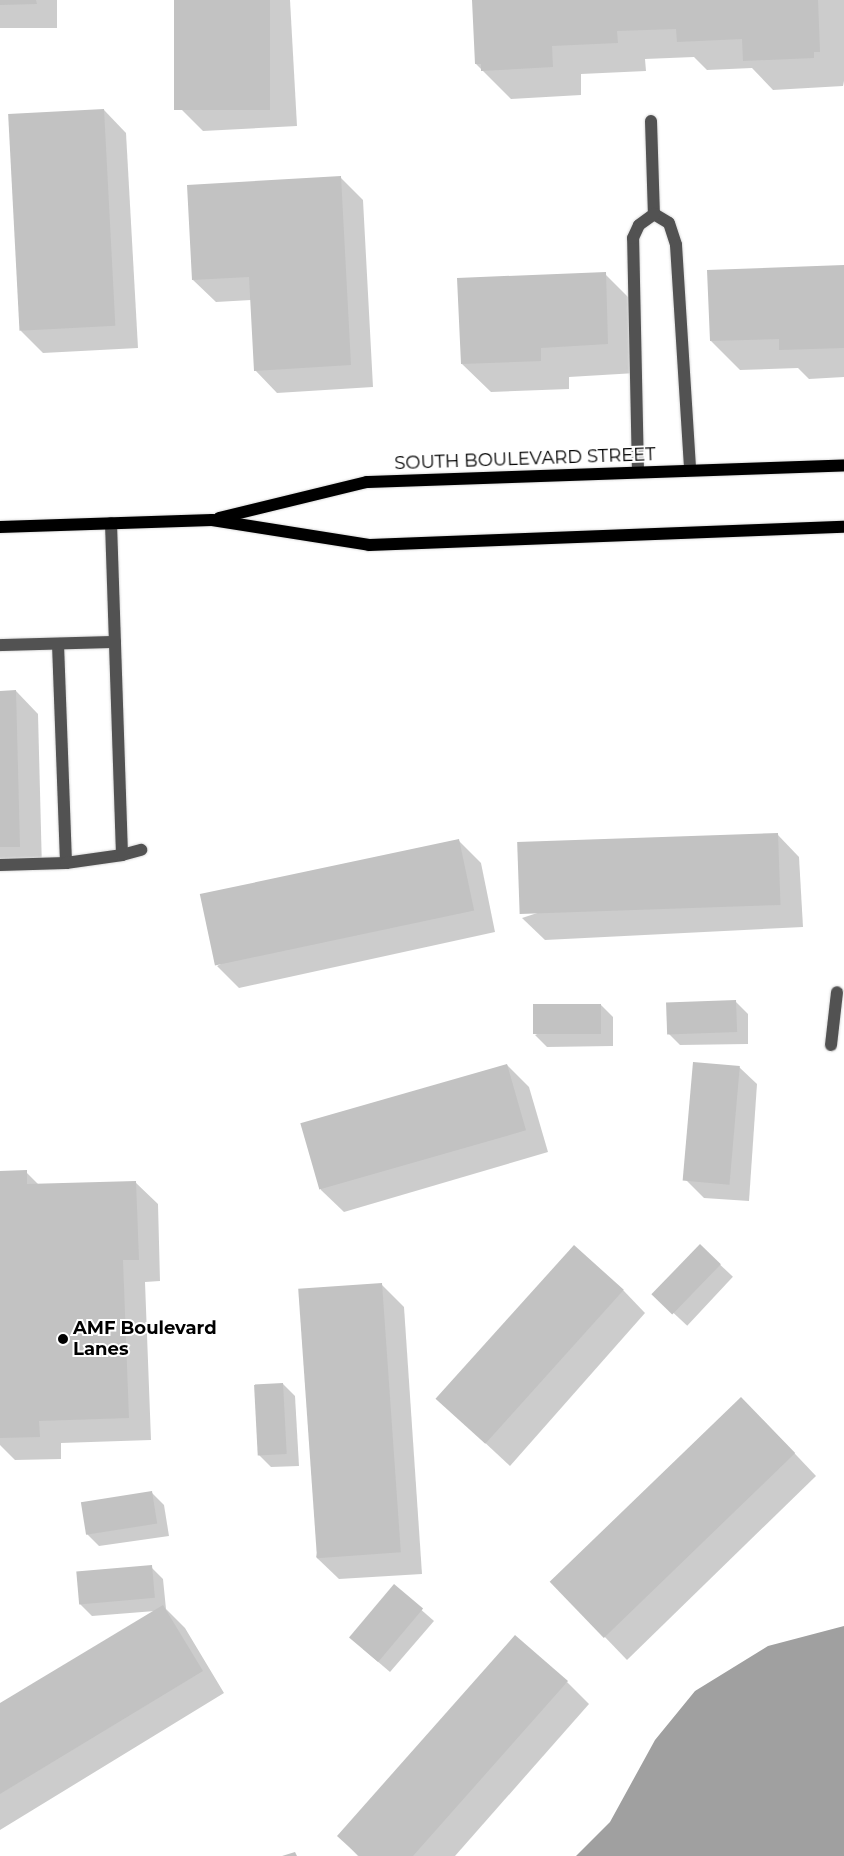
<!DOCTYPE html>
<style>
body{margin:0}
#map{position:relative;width:844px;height:1856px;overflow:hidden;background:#fff;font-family:Montserrat,sans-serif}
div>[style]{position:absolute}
.water>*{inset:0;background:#a0a0a0}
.shadow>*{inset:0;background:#0003;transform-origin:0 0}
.building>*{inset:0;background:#c2c2c2;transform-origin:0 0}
.roads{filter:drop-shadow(0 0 1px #dbdbdb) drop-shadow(0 0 1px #dbdbdb)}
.minor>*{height:12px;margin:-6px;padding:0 6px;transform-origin:6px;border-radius:6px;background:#525252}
.major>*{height:12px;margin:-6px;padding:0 6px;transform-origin:6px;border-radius:6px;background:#000}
.dots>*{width:14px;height:14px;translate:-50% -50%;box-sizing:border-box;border:2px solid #fff;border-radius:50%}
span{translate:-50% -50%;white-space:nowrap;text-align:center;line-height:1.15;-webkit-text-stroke:4px #fff;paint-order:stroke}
.street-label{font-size:18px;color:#000}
.poi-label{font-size:18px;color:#000;font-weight:700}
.left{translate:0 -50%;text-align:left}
</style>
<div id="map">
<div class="water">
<div style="clip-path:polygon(844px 1626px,844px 1856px,576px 1856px,610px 1822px,655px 1740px,695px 1691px,768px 1646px)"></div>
</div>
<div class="shadow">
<div style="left:0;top:0;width:57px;height:28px"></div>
<div style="clip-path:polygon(175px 0,290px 0,297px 126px,203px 131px,181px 109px)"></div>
<div style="clip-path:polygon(474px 0,844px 0,844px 81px,843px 86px,773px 90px,752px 68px,707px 70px,694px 57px,645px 59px,646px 71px,581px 74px,581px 95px,511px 99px,476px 64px)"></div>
<div style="clip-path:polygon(104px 110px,126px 133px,138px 348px,43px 353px,21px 331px)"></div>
<div style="clip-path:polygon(340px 177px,363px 200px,373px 387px,277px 393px,255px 370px,251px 300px,216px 302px,193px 280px)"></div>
<div style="clip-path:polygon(844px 266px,844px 377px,809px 379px,798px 368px,740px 370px,711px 341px)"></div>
<div style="clip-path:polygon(605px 274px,634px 303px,636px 373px,569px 377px,569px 389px,491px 392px,462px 364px)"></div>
<div style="clip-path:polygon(16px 691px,38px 714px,42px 869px,0 870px,0 692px)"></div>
<div style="clip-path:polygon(777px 834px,799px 857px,803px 927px,545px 940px,522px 918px)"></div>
<div style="clip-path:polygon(458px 840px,481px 863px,495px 932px,239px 988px,217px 966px)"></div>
<div style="clip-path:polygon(736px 1002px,748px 1014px,748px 1044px,680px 1045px,668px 1033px)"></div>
<div style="clip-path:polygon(601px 1005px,613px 1017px,613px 1046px,547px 1047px,535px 1035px)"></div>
<div style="clip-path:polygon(507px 1065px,529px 1087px,548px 1152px,344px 1212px,321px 1190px,303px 1125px)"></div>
<div style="clip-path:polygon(739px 1067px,757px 1084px,749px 1201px,704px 1198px,686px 1180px)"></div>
<div style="clip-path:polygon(0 1172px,26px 1172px,39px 1185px,135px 1182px,158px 1204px,160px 1281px,145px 1282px,151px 1440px,61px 1443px,61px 1459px,15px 1460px,0 1445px)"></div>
<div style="left:700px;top:1246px;width:45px;height:67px;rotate:43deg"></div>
<div style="clip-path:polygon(382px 1285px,404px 1307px,422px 1574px,339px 1579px,316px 1557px)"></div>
<div style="clip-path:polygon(623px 1290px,645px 1313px,510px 1466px,438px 1399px)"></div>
<div style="clip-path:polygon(283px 1384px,295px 1396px,299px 1466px,271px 1467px,259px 1455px)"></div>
<div style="clip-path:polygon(763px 1420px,816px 1476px,627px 1660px,551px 1581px)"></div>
<div style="clip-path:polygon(152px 1493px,164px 1505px,169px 1536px,99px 1546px,87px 1534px)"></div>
<div style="clip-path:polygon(151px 1567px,163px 1579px,166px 1609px,185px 1628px,224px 1693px,0 1830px,0 1705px,155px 1611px,92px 1616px,80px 1604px)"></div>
<div style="clip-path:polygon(394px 1586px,434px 1621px,390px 1672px,363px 1649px)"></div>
<div style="clip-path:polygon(567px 1682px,589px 1704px,455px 1856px,358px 1856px,339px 1836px)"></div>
</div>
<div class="building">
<div style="clip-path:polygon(0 0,36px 0,37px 4px,0 5px)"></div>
<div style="left:174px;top:0;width:96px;height:110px"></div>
<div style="clip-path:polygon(472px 0,818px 0,820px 52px,814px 52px,814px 58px,743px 61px,742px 39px,677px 42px,676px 29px,617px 31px,618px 43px,552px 46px,553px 67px,481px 71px,481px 64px,475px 64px)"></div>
<div style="left:104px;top:109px;width:217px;height:96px;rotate:87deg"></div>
<div style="clip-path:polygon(341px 176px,351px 365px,254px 371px,249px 277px,192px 280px,187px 185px)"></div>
<div style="clip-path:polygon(844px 265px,844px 348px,779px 350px,779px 339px,710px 341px,707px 270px)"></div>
<div style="clip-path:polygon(606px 272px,608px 344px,541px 348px,541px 361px,461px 364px,457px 278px)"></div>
<div style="clip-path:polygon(16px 690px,20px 847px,0 847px,0 691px)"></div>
<div style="left:778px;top:833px;width:72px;height:261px;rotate:88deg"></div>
<div style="left:459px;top:839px;width:73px;height:265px;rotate:78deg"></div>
<div style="left:736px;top:1000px;width:32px;height:70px;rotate:88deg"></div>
<div style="left:601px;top:1004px;width:30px;height:68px;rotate:90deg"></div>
<div style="left:693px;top:1062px;width:47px;height:119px;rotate:5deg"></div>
<div style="left:507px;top:1064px;width:69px;height:215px;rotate:74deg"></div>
<div style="clip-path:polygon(27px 1170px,27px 1184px,136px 1181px,139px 1260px,123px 1260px,129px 1418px,39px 1421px,40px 1437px,0 1438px,0 1171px)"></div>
<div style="left:700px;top:1244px;width:29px;height:70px;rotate:44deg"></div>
<div style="left:574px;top:1245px;width:67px;height:207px;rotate:42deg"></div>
<div style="left:382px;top:1283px;width:270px;height:84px;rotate:86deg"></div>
<div style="left:283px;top:1383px;width:71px;height:29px;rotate:87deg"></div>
<div style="left:741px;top:1397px;width:78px;height:266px;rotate:46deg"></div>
<div style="left:152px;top:1491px;width:33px;height:72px;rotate:81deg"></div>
<div style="left:152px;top:1565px;width:33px;height:76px;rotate:85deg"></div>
<div style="left:394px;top:1584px;width:38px;height:70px;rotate:40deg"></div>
<div style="clip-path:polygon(163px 1605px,203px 1671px,0 1794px,0 1703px)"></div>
<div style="clip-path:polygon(515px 1635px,568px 1681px,413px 1856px,359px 1856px,337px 1836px)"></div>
<div style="clip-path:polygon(295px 1852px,297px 1856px,282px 1856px)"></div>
</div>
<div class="roads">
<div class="minor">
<div style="left:651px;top:121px;width:93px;rotate:88.2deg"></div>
<div style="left:654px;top:214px;width:17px;rotate:31deg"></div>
<div style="left:669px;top:223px;width:23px;rotate:72deg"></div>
<div style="left:676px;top:245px;width:225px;rotate:86.4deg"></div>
<div style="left:638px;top:472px;width:234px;rotate:-91.2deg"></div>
<div style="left:633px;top:238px;width:14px;rotate:-65deg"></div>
<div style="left:639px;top:225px;width:19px;rotate:-36deg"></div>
<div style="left:58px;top:644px;width:219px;rotate:87.9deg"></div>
<div style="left:0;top:645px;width:115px;rotate:-1.5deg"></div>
<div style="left:122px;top:855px;width:20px;rotate:-15deg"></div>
<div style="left:0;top:865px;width:66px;rotate:-1.7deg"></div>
<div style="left:66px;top:863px;width:57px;rotate:-8.1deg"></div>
<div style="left:122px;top:855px;width:332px;rotate:-91.9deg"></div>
<div style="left:831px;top:1045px;width:53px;rotate:-83.5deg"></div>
</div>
<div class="major">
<div style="left:219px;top:518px;width:152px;rotate:-13.7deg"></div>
<div style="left:367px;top:482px;width:477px;rotate:-2deg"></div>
<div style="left:0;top:527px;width:212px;rotate:-1.9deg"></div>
<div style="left:212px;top:520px;width:159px;rotate:9deg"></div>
<div style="left:369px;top:545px;width:475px;rotate:-2.2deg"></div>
</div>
</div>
<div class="dots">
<div style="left:63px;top:1339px;background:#000"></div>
</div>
<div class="street-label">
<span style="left:525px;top:459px;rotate:-2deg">SOUTH BOULEVARD STREET</span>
</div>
<div class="poi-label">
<span class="left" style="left:73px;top:1339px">AMF Boulevard<br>Lanes</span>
</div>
</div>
